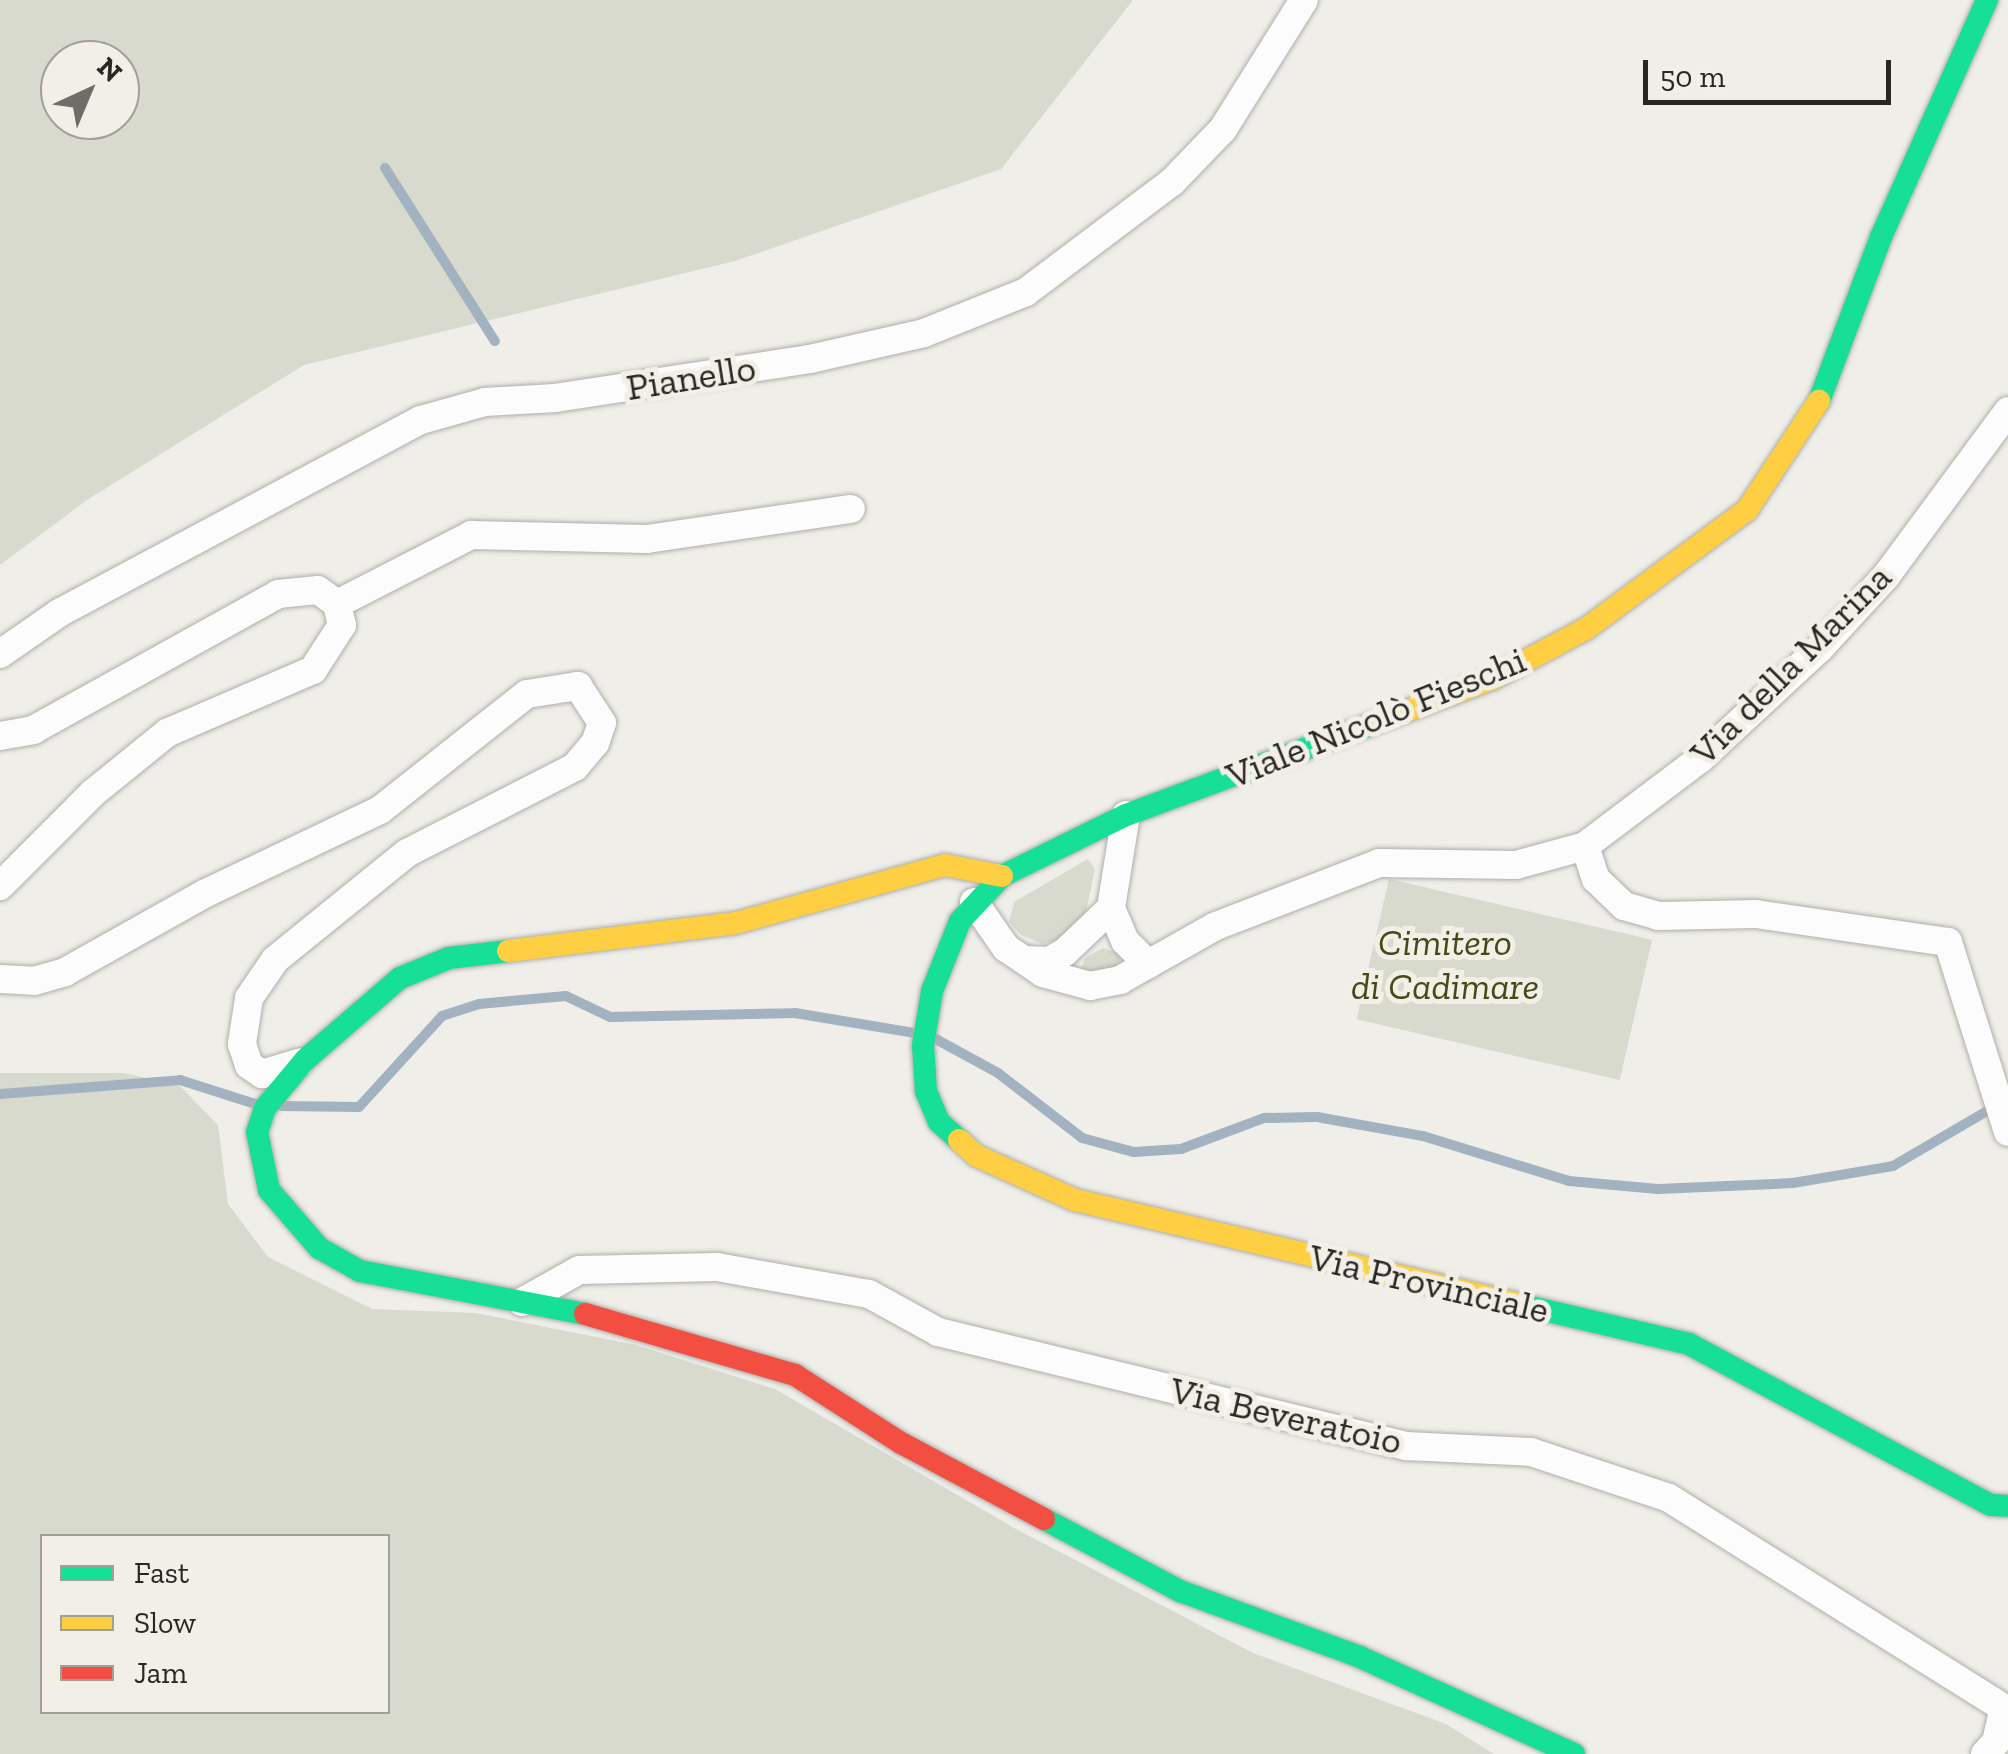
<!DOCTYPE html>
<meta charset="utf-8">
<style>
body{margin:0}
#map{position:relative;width:2008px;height:1754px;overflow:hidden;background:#efeee9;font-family:"Zilla Slab",serif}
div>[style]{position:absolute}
.green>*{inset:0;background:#d7dacc;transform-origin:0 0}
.stream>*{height:10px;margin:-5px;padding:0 5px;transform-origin:5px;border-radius:5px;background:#a3b2c0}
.roads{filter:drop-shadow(0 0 2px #afaeaa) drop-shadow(0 0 2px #afaeaa)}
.street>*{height:28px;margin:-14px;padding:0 14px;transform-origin:14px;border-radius:14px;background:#fdfcfc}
.fast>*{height:22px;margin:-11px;padding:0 11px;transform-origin:11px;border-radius:11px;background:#16e098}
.slow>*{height:22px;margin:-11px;padding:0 11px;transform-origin:11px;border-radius:11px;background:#ffcf43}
.jam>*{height:22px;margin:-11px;padding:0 11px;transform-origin:11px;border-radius:11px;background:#f24e42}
span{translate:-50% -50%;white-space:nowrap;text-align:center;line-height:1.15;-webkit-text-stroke:10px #f2efe6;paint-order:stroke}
.street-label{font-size:38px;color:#282723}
.park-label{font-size:38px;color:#434b19;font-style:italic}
.legend{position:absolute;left:40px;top:1534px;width:350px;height:180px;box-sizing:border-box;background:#f2efe6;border:2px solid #a19f98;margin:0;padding:12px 18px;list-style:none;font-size:30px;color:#282723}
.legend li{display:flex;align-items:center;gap:20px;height:50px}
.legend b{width:50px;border:2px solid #a19f98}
.north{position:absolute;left:40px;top:40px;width:100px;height:100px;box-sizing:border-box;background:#f2efe6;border:2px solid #a19f98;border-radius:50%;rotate:44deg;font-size:28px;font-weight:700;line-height:40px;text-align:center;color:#282723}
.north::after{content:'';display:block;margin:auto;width:35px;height:45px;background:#6e6d68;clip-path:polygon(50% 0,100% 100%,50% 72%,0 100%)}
.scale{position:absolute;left:1643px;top:60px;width:248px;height:45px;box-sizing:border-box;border:5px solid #282723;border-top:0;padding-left:12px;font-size:30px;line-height:35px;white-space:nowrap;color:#282723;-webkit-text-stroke:8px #f2efe6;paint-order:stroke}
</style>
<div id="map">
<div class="green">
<div style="clip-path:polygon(evenodd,0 0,1133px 0,1001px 169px,735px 261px,304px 365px,87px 500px,0 565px,0 0,120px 60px,120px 120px,60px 120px,60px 60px,120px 60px)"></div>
<div style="clip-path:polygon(1088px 859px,1095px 869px,1085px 917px,1066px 938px,1042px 944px,1020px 934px,1009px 922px,1014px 902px)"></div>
<div style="left:1389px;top:879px;width:270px;height:144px;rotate:13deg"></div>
<div style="clip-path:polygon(1103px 948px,1120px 954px,1119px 967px,1080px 972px,1085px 958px)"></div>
<div style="clip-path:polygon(evenodd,0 1073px,123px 1073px,179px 1085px,218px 1125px,228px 1204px,268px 1257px,372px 1309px,476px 1313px,636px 1345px,775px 1389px,1016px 1529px,1253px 1653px,1446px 1724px,1494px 1754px,0 1754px,0 1073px,42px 1536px,388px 1536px,388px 1712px,42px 1712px,42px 1536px)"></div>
</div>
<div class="stream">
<div style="left:385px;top:168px;width:205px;rotate:57.6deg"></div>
<div style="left:932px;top:1037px;width:75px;rotate:28.6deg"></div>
<div style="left:998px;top:1073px;width:106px;rotate:37.7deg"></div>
<div style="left:1082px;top:1138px;width:54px;rotate:15.1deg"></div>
<div style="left:1134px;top:1152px;width:47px;rotate:-3.7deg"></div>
<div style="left:1181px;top:1149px;width:89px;rotate:-20.5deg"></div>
<div style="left:1264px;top:1118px;width:53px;rotate:-1.1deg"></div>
<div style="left:1317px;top:1117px;width:108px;rotate:10.2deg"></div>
<div style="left:1423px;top:1136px;width:153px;rotate:17.1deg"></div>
<div style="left:1569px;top:1181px;width:89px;rotate:5.1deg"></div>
<div style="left:1658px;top:1189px;width:135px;rotate:-2.5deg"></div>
<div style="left:1793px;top:1183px;width:101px;rotate:-9.6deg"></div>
<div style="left:1893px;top:1166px;width:109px;rotate:-30.3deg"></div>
<div style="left:0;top:1094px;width:181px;rotate:-4.4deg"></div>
<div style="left:180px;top:1080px;width:79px;rotate:17.7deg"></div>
<div style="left:282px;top:1106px;width:77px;rotate:0.7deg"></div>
<div style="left:359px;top:1107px;width:123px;rotate:-47.6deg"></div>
<div style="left:442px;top:1016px;width:39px;rotate:-18deg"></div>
<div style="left:479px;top:1004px;width:87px;rotate:-5.3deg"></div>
<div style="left:566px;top:996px;width:49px;rotate:25.5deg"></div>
<div style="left:610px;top:1017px;width:185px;rotate:-1.2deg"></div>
<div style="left:795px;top:1013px;width:122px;rotate:9.5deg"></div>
</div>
<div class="roads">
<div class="street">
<div style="left:337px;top:604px;width:151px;rotate:-27.2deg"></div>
<div style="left:471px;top:535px;width:176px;rotate:1.3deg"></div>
<div style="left:647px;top:539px;width:206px;rotate:-8.4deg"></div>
<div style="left:0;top:654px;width:72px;rotate:-34.8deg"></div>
<div style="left:59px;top:613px;width:410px;rotate:-28.1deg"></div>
<div style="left:421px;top:420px;width:66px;rotate:-15.7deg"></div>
<div style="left:485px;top:402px;width:70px;rotate:-3.3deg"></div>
<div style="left:555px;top:398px;width:258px;rotate:-8.7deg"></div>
<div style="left:810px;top:359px;width:117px;rotate:-12.8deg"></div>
<div style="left:924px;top:333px;width:110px;rotate:-21.9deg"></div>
<div style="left:1026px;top:292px;width:183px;rotate:-37deg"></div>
<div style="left:1172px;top:182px;width:74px;rotate:-46.1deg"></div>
<div style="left:1223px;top:129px;width:152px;rotate:-57.9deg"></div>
<div style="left:0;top:736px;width:34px;rotate:-10deg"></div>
<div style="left:33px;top:730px;width:280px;rotate:-29deg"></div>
<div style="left:278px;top:594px;width:40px;rotate:-5.7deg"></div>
<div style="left:318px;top:590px;width:24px;rotate:36deg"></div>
<div style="left:337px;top:604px;width:22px;rotate:77deg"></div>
<div style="left:342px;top:625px;width:54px;rotate:122.8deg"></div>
<div style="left:313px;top:670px;width:159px;rotate:156.7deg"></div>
<div style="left:167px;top:733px;width:95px;rotate:141deg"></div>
<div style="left:93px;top:793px;width:132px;rotate:135deg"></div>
<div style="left:1126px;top:815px;width:94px;rotate:99.2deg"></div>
<div style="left:1111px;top:908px;width:36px;rotate:67deg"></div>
<div style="left:1125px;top:941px;width:33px;rotate:45deg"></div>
<div style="left:1585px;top:846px;width:35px;rotate:72deg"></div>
<div style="left:1596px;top:879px;width:39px;rotate:44deg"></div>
<div style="left:1624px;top:906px;width:35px;rotate:16deg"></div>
<div style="left:1658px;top:916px;width:98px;rotate:-1.2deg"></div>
<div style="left:1756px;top:914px;width:194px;rotate:8.3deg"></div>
<div style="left:1948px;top:942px;width:199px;rotate:72.5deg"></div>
<div style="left:974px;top:902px;width:56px;rotate:55.2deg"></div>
<div style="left:1006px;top:948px;width:45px;rotate:34deg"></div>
<div style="left:1043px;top:973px;width:49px;rotate:15.5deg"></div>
<div style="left:1090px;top:986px;width:31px;rotate:-11deg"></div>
<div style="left:1120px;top:980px;width:110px;rotate:-29.4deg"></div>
<div style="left:1216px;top:926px;width:175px;rotate:-21.1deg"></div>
<div style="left:1379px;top:863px;width:137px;rotate:0.8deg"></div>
<div style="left:1516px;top:865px;width:72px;rotate:-15.4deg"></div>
<div style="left:1585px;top:846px;width:144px;rotate:-37.1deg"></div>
<div style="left:1700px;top:759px;width:163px;rotate:-42.8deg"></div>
<div style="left:1820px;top:648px;width:98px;rotate:-47.5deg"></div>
<div style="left:1886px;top:576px;width:205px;rotate:-53.5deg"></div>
<div style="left:1024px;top:960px;width:25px;rotate:2deg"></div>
<div style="left:1049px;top:961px;width:18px;rotate:-29deg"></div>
<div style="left:1065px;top:952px;width:64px;rotate:-43.7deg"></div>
<div style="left:0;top:979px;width:34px;rotate:3deg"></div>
<div style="left:34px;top:981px;width:32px;rotate:-16deg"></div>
<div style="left:65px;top:972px;width:162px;rotate:-29.3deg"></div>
<div style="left:206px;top:893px;width:193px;rotate:-25.5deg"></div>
<div style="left:380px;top:810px;width:187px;rotate:-38.3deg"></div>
<div style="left:527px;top:694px;width:52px;rotate:-8.9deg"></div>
<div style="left:578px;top:686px;width:44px;rotate:57deg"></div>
<div style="left:602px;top:723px;width:21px;rotate:109deg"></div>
<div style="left:595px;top:743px;width:31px;rotate:130deg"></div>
<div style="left:575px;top:767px;width:189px;rotate:152.9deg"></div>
<div style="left:407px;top:853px;width:170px;rotate:141deg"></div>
<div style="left:275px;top:960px;width:46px;rotate:124.4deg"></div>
<div style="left:249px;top:998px;width:47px;rotate:98.7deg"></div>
<div style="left:242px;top:1044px;width:22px;rotate:72deg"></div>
<div style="left:249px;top:1065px;width:16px;rotate:35deg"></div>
<div style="left:262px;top:1074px;width:39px;rotate:-17deg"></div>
<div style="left:522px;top:1302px;width:65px;rotate:-29.3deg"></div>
<div style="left:579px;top:1270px;width:138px;rotate:-1.2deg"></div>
<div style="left:717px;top:1267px;width:154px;rotate:10.1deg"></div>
<div style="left:869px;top:1294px;width:79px;rotate:28.8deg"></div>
<div style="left:938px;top:1332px;width:482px;rotate:13.7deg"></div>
<div style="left:1406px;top:1446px;width:125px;rotate:2.7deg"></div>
<div style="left:1531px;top:1452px;width:145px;rotate:18.4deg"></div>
<div style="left:1669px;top:1498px;width:400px;rotate:32.1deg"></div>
<div style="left:1985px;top:1754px;width:16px;rotate:-47deg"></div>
<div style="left:1996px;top:1742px;width:32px;rotate:-77deg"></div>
</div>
<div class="fast">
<div style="left:1819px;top:401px;width:175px;rotate:-69.3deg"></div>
<div style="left:1881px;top:237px;width:260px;rotate:-65.9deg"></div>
<div style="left:508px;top:951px;width:59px;rotate:173.2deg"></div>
<div style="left:449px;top:958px;width:53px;rotate:157.8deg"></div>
<div style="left:400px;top:978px;width:125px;rotate:139.2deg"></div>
<div style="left:305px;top:1060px;width:62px;rotate:129.8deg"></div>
<div style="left:265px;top:1108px;width:25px;rotate:108deg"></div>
<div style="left:257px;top:1132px;width:59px;rotate:78.3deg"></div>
<div style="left:269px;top:1190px;width:77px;rotate:49.2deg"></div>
<div style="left:319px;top:1248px;width:47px;rotate:29.3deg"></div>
<div style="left:360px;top:1271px;width:229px;rotate:10.8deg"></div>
<div style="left:959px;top:1140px;width:27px;rotate:-138deg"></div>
<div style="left:939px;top:1122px;width:34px;rotate:-113deg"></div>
<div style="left:926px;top:1091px;width:46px;rotate:-93.7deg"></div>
<div style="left:923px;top:1045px;width:55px;rotate:-80.5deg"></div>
<div style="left:932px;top:991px;width:75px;rotate:-68.2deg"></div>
<div style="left:960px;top:921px;width:62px;rotate:-47deg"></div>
<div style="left:1002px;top:876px;width:138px;rotate:-26.2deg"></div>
<div style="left:1126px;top:815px;width:271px;rotate:-20.3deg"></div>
<div style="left:1522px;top:1305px;width:171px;rotate:13.1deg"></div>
<div style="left:1689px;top:1344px;width:342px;rotate:28.1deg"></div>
<div style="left:1991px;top:1505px;width:17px;rotate:3deg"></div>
<div style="left:1044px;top:1519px;width:154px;rotate:27.9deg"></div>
<div style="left:1180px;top:1591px;width:192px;rotate:20.1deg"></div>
<div style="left:1360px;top:1657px;width:235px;rotate:24.4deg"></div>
</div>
<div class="slow">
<div style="left:1380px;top:721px;width:120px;rotate:-20.6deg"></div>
<div style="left:1492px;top:679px;width:108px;rotate:-28.2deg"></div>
<div style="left:1587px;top:628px;width:199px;rotate:-36.4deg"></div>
<div style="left:1747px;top:510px;width:131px;rotate:-56.6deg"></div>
<div style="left:508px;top:951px;width:230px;rotate:-7deg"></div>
<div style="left:736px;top:923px;width:217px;rotate:-15.5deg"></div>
<div style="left:945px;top:865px;width:58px;rotate:10.9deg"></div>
<div style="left:959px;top:1140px;width:24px;rotate:42deg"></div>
<div style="left:977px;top:1156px;width:107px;rotate:24.2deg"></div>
<div style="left:1075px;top:1200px;width:459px;rotate:13.2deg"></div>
</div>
<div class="jam">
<div style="left:585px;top:1314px;width:219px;rotate:16.2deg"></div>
<div style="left:795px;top:1375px;width:126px;rotate:32.7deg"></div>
<div style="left:901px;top:1443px;width:162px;rotate:28deg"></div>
</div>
</div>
<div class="street-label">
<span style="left:691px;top:378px;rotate:-9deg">Pianello</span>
<span style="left:1791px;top:665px;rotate:-45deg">Via della Marina</span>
<span style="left:1376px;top:718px;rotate:-22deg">Viale Nicolò Fieschi</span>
<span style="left:1429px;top:1284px;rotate:13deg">Via Provinciale</span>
<span style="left:1286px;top:1416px;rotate:13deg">Via Beveratoio</span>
</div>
<div class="park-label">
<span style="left:1445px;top:965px">Cimitero<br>di Cadimare</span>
</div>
<ul class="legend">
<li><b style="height:12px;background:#16e098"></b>Fast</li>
<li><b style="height:12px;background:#ffcf43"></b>Slow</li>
<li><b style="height:12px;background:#f24e42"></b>Jam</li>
</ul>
<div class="north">N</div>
<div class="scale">50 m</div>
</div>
